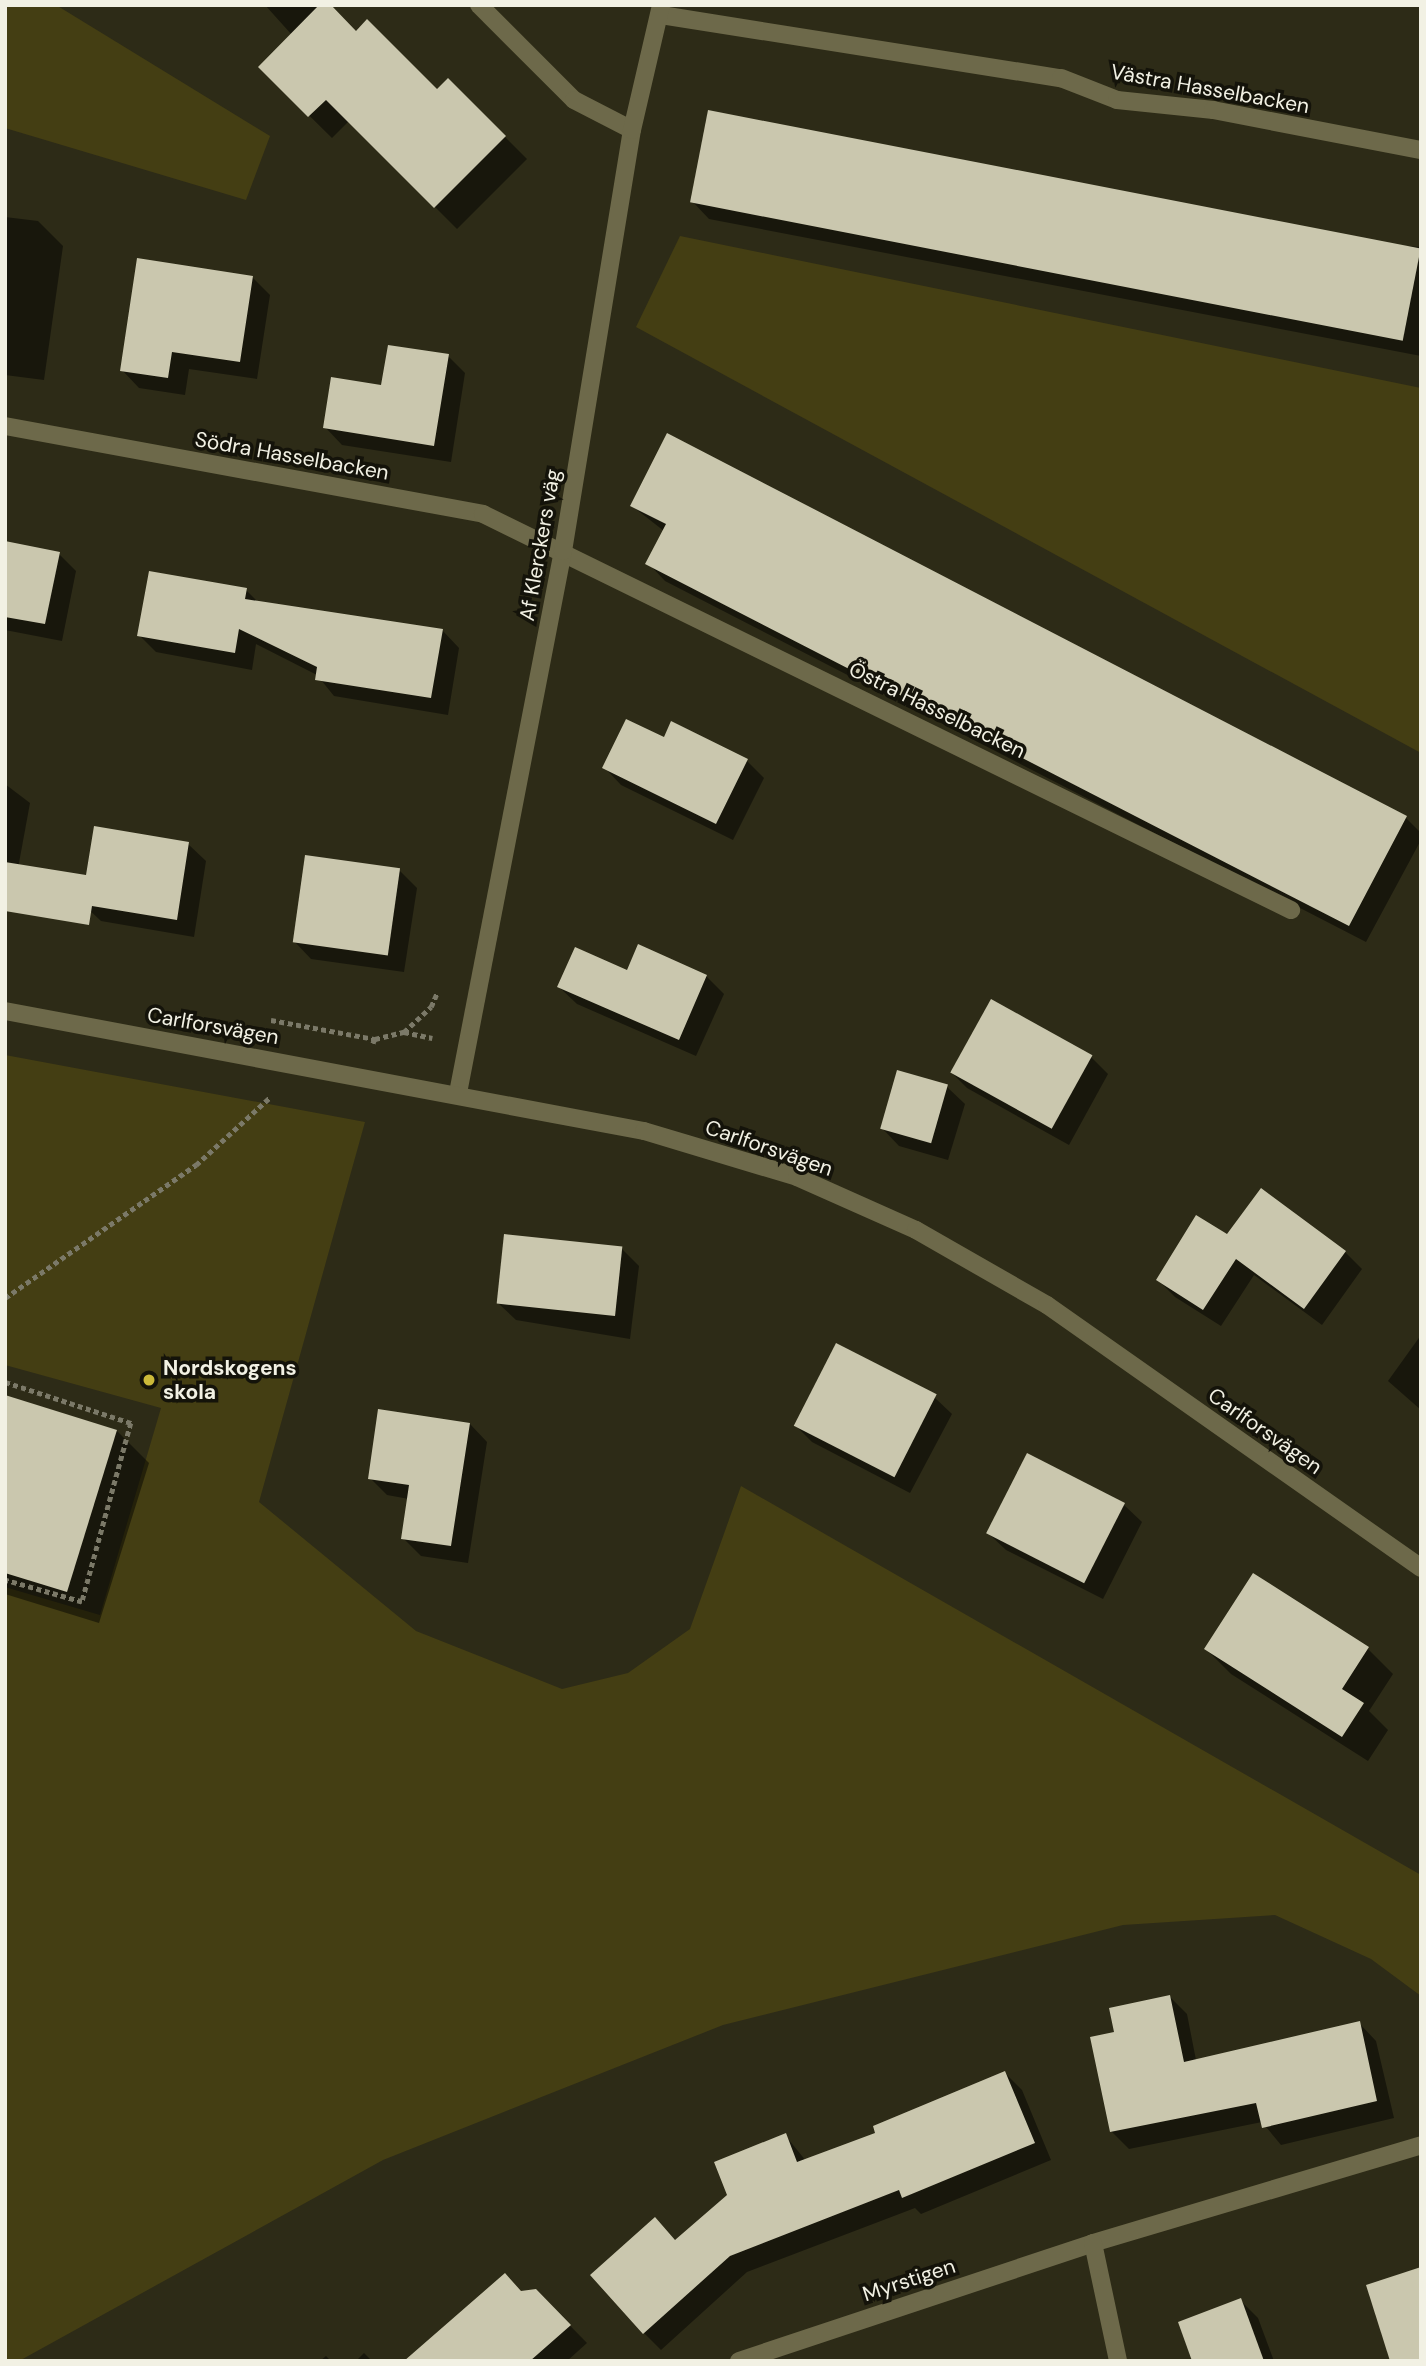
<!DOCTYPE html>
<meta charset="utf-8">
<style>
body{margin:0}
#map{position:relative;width:1426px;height:2366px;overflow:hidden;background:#2d2b17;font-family:"DM Sans",sans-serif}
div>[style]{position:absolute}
.green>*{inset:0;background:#443e13}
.shadow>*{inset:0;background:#0007}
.building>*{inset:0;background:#cac7ae;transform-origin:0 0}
.path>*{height:4.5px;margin-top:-2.25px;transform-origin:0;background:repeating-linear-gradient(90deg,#7b7968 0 5px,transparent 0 8.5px)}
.minor>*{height:18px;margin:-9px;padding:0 9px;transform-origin:9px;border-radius:9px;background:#6d694a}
.tertiary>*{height:18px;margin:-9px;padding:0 9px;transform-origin:9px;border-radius:9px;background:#6d694a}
.dots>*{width:19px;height:19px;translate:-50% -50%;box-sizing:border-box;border:4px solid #14130a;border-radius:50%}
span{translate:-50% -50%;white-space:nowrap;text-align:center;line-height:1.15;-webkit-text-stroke:7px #14130a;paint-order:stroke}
.street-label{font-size:21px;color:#f2f1e4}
.poi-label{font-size:21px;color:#f2f1e4;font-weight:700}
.left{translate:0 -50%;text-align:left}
.frame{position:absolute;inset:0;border:7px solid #f2f1e4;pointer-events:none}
</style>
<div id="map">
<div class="green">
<div style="clip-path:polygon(5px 5px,56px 5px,270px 136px,246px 200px,5px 128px)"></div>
<div style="clip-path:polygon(680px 236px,1421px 388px,1421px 753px,636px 327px)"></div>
<div style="clip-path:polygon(5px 1055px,365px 1122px,259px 1502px,416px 1631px,562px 1689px,628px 1673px,690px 1629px,741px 1486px,1421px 1875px,1421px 1996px,1371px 1959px,1275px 1915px,1123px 1925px,723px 2025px,383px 2160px,19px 2361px,5px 2361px,5px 1587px,100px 1615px,161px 1408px,5px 1365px)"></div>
</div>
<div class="shadow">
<div style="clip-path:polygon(265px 5px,328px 5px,356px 33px,437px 91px,448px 80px,527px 159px,457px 229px,349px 121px,332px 138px,260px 67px,292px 35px)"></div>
<div style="clip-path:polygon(692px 201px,1421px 247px,1421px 356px,709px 219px)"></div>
<div style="clip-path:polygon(5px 217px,38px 221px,63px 246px,44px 380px,5px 375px)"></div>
<div style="clip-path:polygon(252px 277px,270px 295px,257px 379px,189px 369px,185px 395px,139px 388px,122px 370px)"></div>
<div style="clip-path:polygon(448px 356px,465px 373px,451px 462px,342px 445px,325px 427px,382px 387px)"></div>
<div style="clip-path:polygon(632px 506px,1406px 818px,1421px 833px,1421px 840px,1366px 942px,665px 581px,648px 563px,664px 531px)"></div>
<div style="clip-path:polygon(5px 542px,59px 554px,76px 571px,62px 641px,5px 630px)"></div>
<div style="clip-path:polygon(246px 590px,258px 602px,442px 630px,459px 648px,448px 715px,334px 696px,317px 675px,256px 644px,252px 670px,156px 652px,139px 635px)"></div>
<div style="clip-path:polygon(747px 761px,764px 778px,733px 840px,621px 785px,604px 767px)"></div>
<div style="clip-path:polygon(5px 784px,30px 803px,12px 901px,5px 899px)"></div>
<div style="clip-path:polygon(188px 844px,206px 861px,194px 937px,101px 921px,83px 904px)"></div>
<div style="clip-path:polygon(400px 871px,417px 888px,404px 972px,311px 959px,294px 941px)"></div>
<div style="clip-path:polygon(628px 972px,706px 976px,724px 994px,696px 1056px,577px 1004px,559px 987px)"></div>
<div style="clip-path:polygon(1091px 1057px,1108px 1074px,1069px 1145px,967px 1088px,950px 1071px)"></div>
<div style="clip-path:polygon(947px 1087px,965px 1104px,948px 1160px,899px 1146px,882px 1128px)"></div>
<div style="clip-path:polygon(1227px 1236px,1345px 1252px,1362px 1269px,1322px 1325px,1254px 1275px,1221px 1326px,1175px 1297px,1158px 1280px)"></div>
<div style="clip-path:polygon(622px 1249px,639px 1266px,630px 1339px,516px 1320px,498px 1303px)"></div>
<div style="clip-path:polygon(1421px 1335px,1421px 1410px,1388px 1381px)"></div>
<div style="clip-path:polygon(5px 1397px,117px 1431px,149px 1463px,99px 1623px,5px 1594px)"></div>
<div style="clip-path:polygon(934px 1397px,952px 1414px,910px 1493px,812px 1442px,795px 1425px)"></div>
<div style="clip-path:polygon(470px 1424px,487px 1442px,468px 1563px,421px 1556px,403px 1538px,409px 1499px,387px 1495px,370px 1478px)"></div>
<div style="clip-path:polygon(1028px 1455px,1124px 1505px,1142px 1522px,1103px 1599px,1006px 1550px,988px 1533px)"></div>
<div style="clip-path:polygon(1206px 1649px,1368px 1649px,1393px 1674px,1369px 1711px,1388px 1730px,1368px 1761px,1231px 1674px)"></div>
<div style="clip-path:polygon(1170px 1997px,1187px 2014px,1196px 2060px,1359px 2023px,1376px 2041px,1394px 2118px,1281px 2145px,1262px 2122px,1129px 2149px,1111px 2131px,1116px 2033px)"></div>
<div style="clip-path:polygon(1005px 2073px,1022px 2090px,1051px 2160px,921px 2214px,915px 2208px,747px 2272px,661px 2350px,644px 2333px,676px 2242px,729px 2196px,785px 2135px,806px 2161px,878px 2134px)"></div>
<div style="clip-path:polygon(536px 2291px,587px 2343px,567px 2361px,438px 2361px)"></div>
<div style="clip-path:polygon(1240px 2300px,1258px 2318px,1274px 2361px,1194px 2361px)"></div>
<div style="clip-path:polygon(364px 2353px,372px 2361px,356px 2361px)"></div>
<div style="clip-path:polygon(326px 2356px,331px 2361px,320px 2361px)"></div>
</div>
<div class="building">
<div style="clip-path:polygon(319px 5px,331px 5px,356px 31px,367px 19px,437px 89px,448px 78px,506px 136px,434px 208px,326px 100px,308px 117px,258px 67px)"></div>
<div style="left:708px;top:110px;width:726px;height:94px;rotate:11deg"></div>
<div style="clip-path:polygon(137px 258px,253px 276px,240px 362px,172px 352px,168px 378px,120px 371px)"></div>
<div style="clip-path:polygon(388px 345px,449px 354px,434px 446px,323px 428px,331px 377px,381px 385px)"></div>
<div style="clip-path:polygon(667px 433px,1407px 816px,1349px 926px,645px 564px,666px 524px,630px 506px)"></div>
<div style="clip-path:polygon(5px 541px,60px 552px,45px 624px,5px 617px)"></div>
<div style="clip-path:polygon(149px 571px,247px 588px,245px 599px,443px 629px,431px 698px,315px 680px,317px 667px,239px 629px,235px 653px,137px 636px)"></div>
<div style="clip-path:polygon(626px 719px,664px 737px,671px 721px,748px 759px,716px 824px,602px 768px)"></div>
<div style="clip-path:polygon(94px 826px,189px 842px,177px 920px,92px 906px,89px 925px,5px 911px,5px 862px,86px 875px)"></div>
<div style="left:305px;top:855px;width:96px;height:88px;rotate:8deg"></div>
<div style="clip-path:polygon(638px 944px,707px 975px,679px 1040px,557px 987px,575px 947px,627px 970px)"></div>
<div style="left:991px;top:999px;width:116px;height:84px;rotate:29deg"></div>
<div style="left:897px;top:1070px;width:53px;height:61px;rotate:16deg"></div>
<div style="clip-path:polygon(1261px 1188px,1346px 1251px,1304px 1309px,1236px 1259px,1203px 1310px,1156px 1280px,1196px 1215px,1227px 1234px)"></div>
<div style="left:504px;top:1234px;width:119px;height:70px;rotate:6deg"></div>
<div style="left:836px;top:1343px;width:113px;height:93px;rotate:27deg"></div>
<div style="clip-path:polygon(5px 1395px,117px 1430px,67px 1592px,5px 1573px)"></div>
<div style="clip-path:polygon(378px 1409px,470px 1423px,451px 1546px,401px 1539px,409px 1485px,368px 1479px)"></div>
<div style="left:1027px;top:1453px;width:110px;height:90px;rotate:27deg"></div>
<div style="clip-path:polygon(1253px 1573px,1369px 1647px,1342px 1689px,1364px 1703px,1342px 1737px,1204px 1649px)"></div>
<div style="clip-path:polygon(1170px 1995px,1184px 2062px,1360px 2021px,1377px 2101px,1262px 2128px,1256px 2103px,1110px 2132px,1090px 2037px,1114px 2032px,1109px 2008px)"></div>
<div style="clip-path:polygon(1005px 2071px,1035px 2143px,902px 2198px,899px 2190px,730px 2256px,643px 2334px,590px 2275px,655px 2217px,675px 2240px,727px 2195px,714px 2162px,786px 2133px,797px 2162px,875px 2133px,873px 2126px)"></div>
<div style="clip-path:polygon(1421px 2267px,1421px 2361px,1390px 2361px,1366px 2285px)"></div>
<div style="clip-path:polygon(505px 2273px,521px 2291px,536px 2289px,571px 2325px,530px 2361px,404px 2361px)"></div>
<div style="clip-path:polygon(1241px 2298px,1264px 2361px,1192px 2361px,1178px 2322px)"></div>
</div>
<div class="path">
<div style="left:271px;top:1020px;width:106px;rotate:10.4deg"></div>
<div style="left:375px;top:1039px;width:5px;rotate:112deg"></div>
<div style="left:404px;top:1032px;width:37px;rotate:-43deg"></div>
<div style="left:431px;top:1007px;width:15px;rotate:-67deg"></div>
<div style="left:375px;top:1039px;width:30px;rotate:-14deg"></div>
<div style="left:404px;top:1032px;width:29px;rotate:12deg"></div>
<div style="left:5px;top:1298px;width:233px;rotate:-34.9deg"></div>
<div style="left:196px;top:1165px;width:99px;rotate:-42.5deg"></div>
<div style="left:5px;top:1382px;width:133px;rotate:18deg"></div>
<div style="left:131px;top:1423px;width:186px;rotate:105.3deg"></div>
<div style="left:82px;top:1602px;width:80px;rotate:-164.1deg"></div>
</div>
<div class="minor">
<div style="left:479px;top:5px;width:134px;rotate:45deg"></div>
<div style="left:574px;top:100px;width:65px;rotate:27.3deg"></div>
<div style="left:661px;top:15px;width:405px;rotate:9deg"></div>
<div style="left:1061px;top:78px;width:60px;rotate:21.4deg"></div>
<div style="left:1117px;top:100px;width:97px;rotate:5.9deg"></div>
<div style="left:1213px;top:110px;width:212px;rotate:10.9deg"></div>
<div style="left:5px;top:426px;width:486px;rotate:10.4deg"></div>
<div style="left:483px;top:514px;width:900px;rotate:26.11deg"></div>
<div style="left:458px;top:1093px;width:552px;rotate:-79.04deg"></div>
<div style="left:563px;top:551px;width:427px;rotate:-80.7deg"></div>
<div style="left:632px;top:130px;width:128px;rotate:-76.9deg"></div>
<div style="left:1093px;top:2243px;width:342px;rotate:-16.6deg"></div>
<div style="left:739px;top:2361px;width:373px;rotate:-18.4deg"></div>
<div style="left:1093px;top:2243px;width:121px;rotate:78deg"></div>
</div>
<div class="tertiary">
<div style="left:5px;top:1011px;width:650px;rotate:10.64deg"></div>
<div style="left:644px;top:1131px;width:160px;rotate:16.7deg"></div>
<div style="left:797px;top:1177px;width:130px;rotate:24deg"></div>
<div style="left:916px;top:1230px;width:151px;rotate:29.8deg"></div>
<div style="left:1047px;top:1305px;width:457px;rotate:35.1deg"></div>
</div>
<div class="dots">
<div style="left:149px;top:1380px;background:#cbb939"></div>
</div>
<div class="street-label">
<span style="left:1210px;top:89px;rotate:10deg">Västra Hasselbacken</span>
<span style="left:292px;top:456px;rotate:10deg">Södra Hasselbacken</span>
<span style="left:540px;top:545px;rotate:-80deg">Af Klerckers väg</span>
<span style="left:937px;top:710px;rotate:26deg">Östra Hasselbacken</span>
<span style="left:213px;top:1026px;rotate:10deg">Carlforsvägen</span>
<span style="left:769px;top:1148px;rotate:19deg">Carlforsvägen</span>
<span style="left:1265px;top:1431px;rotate:35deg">Carlforsvägen</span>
<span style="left:909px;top:2280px;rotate:-18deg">Myrstigen</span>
</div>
<div class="poi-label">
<span class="left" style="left:163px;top:1380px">Nordskogens<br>skola</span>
</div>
<div class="frame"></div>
</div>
